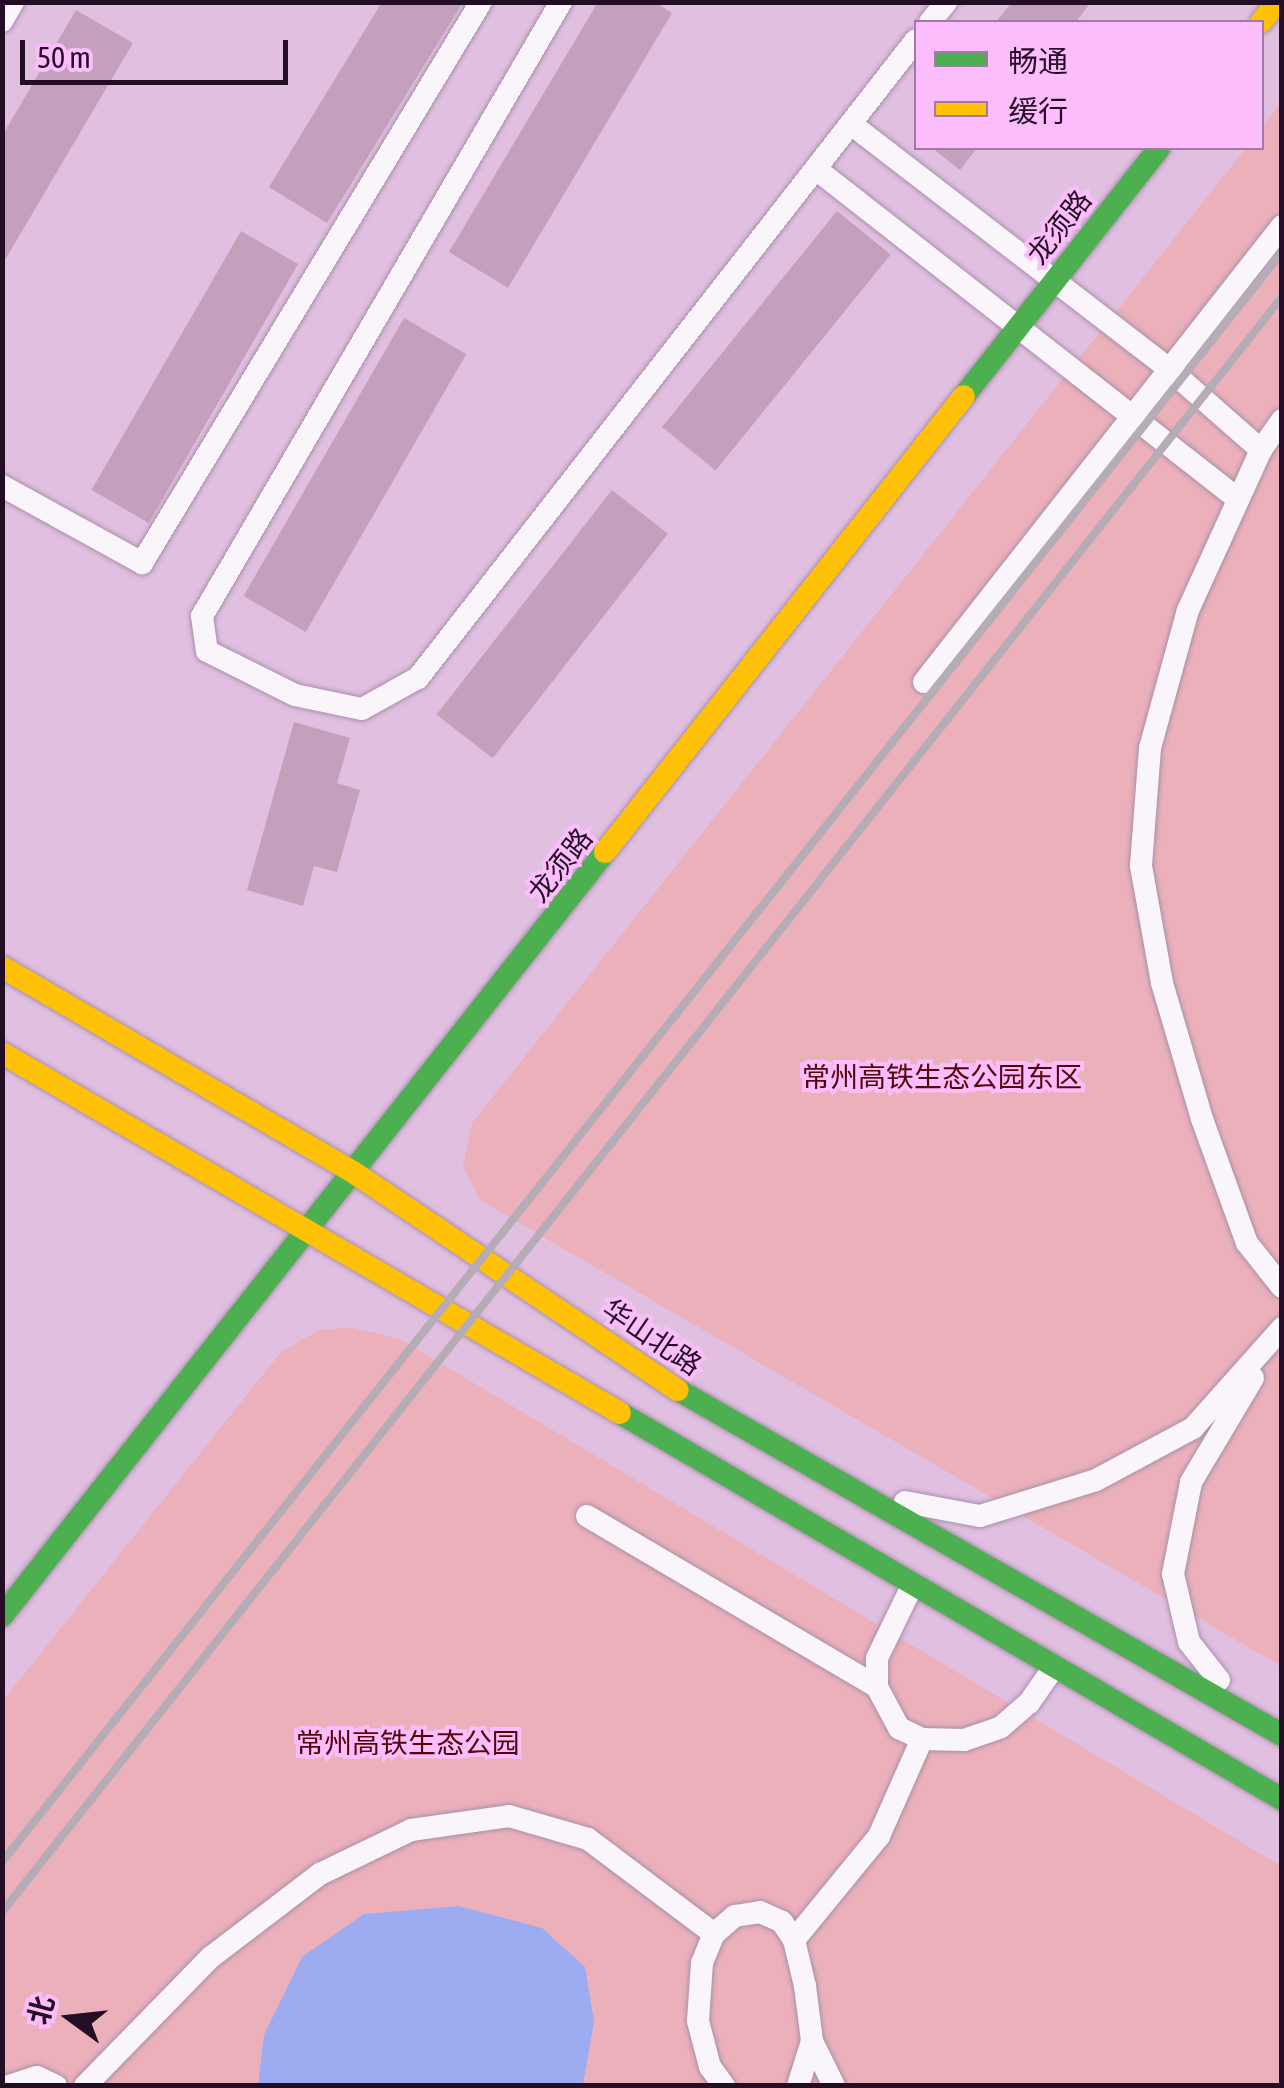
<!DOCTYPE html>
<meta charset="utf-8">
<style>
body{margin:0}
#map{position:relative;width:1284px;height:2088px;overflow:hidden;background:#e0bfe1;font-family:"Asap Condensed","Noto Sans SC",sans-serif}
div>[style]{position:absolute}
.green>*{inset:0;background:#ebb0ba}
.water>*{inset:0;background:#9dacf1}
.building>*{inset:0;background:#c4a0bc;transform-origin:0 0}
.roads{filter:drop-shadow(0 0 2px #a88fa9) drop-shadow(0 0 2px #a88fa9)}
.lane>*{height:22px;margin:-11px;padding:0 11px;transform-origin:11px;border-radius:11px;background:#faf5fa}
.fast>*{height:22px;margin:-11px;padding:0 11px;transform-origin:11px;border-radius:11px;background:#4caf50}
.slow>*{height:22px;margin:-11px;padding:0 11px;transform-origin:11px;border-radius:11px;background:#ffc107}
.rail>*{height:8px;margin:-4px;padding:0 4px;transform-origin:4px;border-radius:4px;background:#b5acb5}
span{translate:-50% -50%;white-space:nowrap;text-align:center;line-height:1.15;-webkit-text-stroke:8px #fbbdfc;paint-order:stroke}
.street-label{font-size:28px;color:#240e25}
.park-label{font-size:28px;color:#580308}
.frame{position:absolute;inset:0;border:5px solid #240e25;pointer-events:none}
.legend{position:absolute;left:914px;top:20px;width:350px;height:130px;box-sizing:border-box;background:#fbbdfc;border:2px solid #a577a6;margin:0;padding:12px 18px;list-style:none;font-size:30px;color:#240e25}
.legend li{display:flex;align-items:center;gap:20px;height:50px}
.legend b{width:50px;border:2px solid #a577a6}
.north{position:absolute;left:20px;top:1968px;width:100px;height:100px;-webkit-text-stroke:8px #fbbdfc;paint-order:stroke;rotate:285deg;font-size:28px;font-weight:700;line-height:40px;text-align:center;color:#240e25}
.north::after{content:'';display:block;margin:auto;width:35px;height:45px;background:#240e25;clip-path:polygon(50% 0,100% 100%,50% 72%,0 100%)}
.scale{position:absolute;left:20px;top:40px;width:268px;height:45px;box-sizing:border-box;border:5px solid #240e25;border-top:0;padding-left:12px;font-size:30px;line-height:35px;white-space:nowrap;color:#240e25;-webkit-text-stroke:8px #fbbdfc;paint-order:stroke}
</style>
<div id="map">
<div class="green">
<div style="clip-path:polygon(1281px 103px,1281px 1666px,480px 1200px,463px 1167px,472px 1123px,1246px 148px,1262px 148px,1262px 128px)"></div>
<div style="clip-path:polygon(353px 1328px,400px 1339px,1281px 1866px,1281px 2085px,3px 2085px,2px 1702px,281px 1352px,321px 1329px)"></div>
</div>
<div class="water">
<div style="clip-path:polygon(458px 1906px,542px 1928px,585px 1967px,594px 2021px,583px 2085px,258px 2085px,264px 2035px,302px 1957px,364px 1914px)"></div>
</div>
<div class="building">
<div style="clip-path:polygon(382px 2px,463px 2px,327px 223px,269px 187px)"></div>
<div style="clip-path:polygon(598px 2px,655px 2px,672px 13px,508px 288px,449px 252px)"></div>
<div style="clip-path:polygon(1012px 2px,1091px 2px,1076px 22px,996px 22px)"></div>
<div style="clip-path:polygon(76px 10px,133px 43px,2px 265px,2px 136px)"></div>
<div style="clip-path:polygon(932px 148px,977px 148px,960px 170px)"></div>
<div style="left:837px;top:211px;width:69px;height:278px;rotate:39deg"></div>
<div style="left:241px;top:231px;width:66px;height:299px;rotate:30deg"></div>
<div style="left:404px;top:318px;width:72px;height:321px;rotate:30deg"></div>
<div style="left:612px;top:490px;width:71px;height:285px;rotate:38deg"></div>
<div style="clip-path:polygon(294px 722px,350px 738px,337px 783px,360px 790px,337px 872px,314px 866px,303px 906px,247px 890px)"></div>
</div>
<div class="roads">
<div class="lane">
<div style="left:561px;top:2px;width:711px;rotate:120.31deg"></div>
<div style="left:202px;top:616px;width:35px;rotate:82deg"></div>
<div style="left:207px;top:651px;width:98px;rotate:26.6deg"></div>
<div style="left:295px;top:695px;width:68px;rotate:11.8deg"></div>
<div style="left:362px;top:709px;width:64px;rotate:-29deg"></div>
<div style="left:418px;top:678px;width:809px;rotate:-52.03deg"></div>
<div style="left:2px;top:21px;width:22px;rotate:-60deg"></div>
<div style="left:930px;top:22px;width:26px;rotate:-51deg"></div>
<div style="left:851px;top:124px;width:401px;rotate:37.6deg"></div>
<div style="left:1169px;top:369px;width:123px;rotate:41.4deg"></div>
<div style="left:816px;top:169px;width:536px;rotate:38.03deg"></div>
<div style="left:1282px;top:420px;width:37px;rotate:125deg"></div>
<div style="left:1261px;top:450px;width:176px;rotate:114.5deg"></div>
<div style="left:1188px;top:610px;width:143px;rotate:105.4deg"></div>
<div style="left:1150px;top:748px;width:118px;rotate:94.4deg"></div>
<div style="left:1141px;top:866px;width:119px;rotate:79.8deg"></div>
<div style="left:1162px;top:983px;width:142px;rotate:73.6deg"></div>
<div style="left:1202px;top:1119px;width:132px;rotate:70.1deg"></div>
<div style="left:1247px;top:1243px;width:56px;rotate:51.5deg"></div>
<div style="left:2px;top:486px;width:160px;rotate:28.8deg"></div>
<div style="left:142px;top:563px;width:655px;rotate:-58.86deg"></div>
<div style="left:924px;top:682px;width:580px;rotate:-51.86deg"></div>
<div style="left:905px;top:1502px;width:76px;rotate:10.6deg"></div>
<div style="left:980px;top:1516px;width:121px;rotate:-17.2deg"></div>
<div style="left:1096px;top:1480px;width:110px;rotate:-28.2deg"></div>
<div style="left:1193px;top:1428px;width:134px;rotate:-48.3deg"></div>
<div style="left:587px;top:1516px;width:337px;rotate:30.5deg"></div>
<div style="left:913px;top:1584px;width:82px;rotate:115.9deg"></div>
<div style="left:877px;top:1658px;width:29px;rotate:90deg"></div>
<div style="left:877px;top:1687px;width:47px;rotate:61.8deg"></div>
<div style="left:899px;top:1728px;width:25px;rotate:26deg"></div>
<div style="left:922px;top:1739px;width:42px;rotate:1.4deg"></div>
<div style="left:964px;top:1740px;width:39px;rotate:-19deg"></div>
<div style="left:1001px;top:1727px;width:37px;rotate:-41deg"></div>
<div style="left:1029px;top:1703px;width:44px;rotate:-55.2deg"></div>
<div style="left:1219px;top:1680px;width:48px;rotate:-128.3deg"></div>
<div style="left:1189px;top:1642px;width:70px;rotate:-103.2deg"></div>
<div style="left:1173px;top:1574px;width:94px;rotate:-78.9deg"></div>
<div style="left:1191px;top:1482px;width:121px;rotate:-59.2deg"></div>
<div style="left:794px;top:1940px;width:134px;rotate:-50.7deg"></div>
<div style="left:879px;top:1836px;width:106px;rotate:-66.1deg"></div>
<div style="left:812px;top:2041px;width:50px;rotate:63.9deg"></div>
<div style="left:9px;top:2086px;width:29px;rotate:-18deg"></div>
<div style="left:37px;top:2077px;width:21px;rotate:25deg"></div>
<div style="left:85px;top:2086px;width:180px;rotate:-45.7deg"></div>
<div style="left:211px;top:1957px;width:137px;rotate:-37.3deg"></div>
<div style="left:320px;top:1874px;width:101px;rotate:-25.8deg"></div>
<div style="left:411px;top:1830px;width:99px;rotate:-8.1deg"></div>
<div style="left:509px;top:1816px;width:82px;rotate:16.2deg"></div>
<div style="left:588px;top:1839px;width:158px;rotate:37deg"></div>
<div style="left:724px;top:2086px;width:24px;rotate:-126deg"></div>
<div style="left:710px;top:2067px;width:48px;rotate:-104.6deg"></div>
<div style="left:698px;top:2021px;width:58px;rotate:-86.1deg"></div>
<div style="left:702px;top:1963px;width:31px;rotate:-68deg"></div>
<div style="left:714px;top:1934px;width:28px;rotate:-41deg"></div>
<div style="left:735px;top:1916px;width:25px;rotate:-9deg"></div>
<div style="left:760px;top:1912px;width:24px;rotate:24deg"></div>
<div style="left:782px;top:1922px;width:22px;rotate:56deg"></div>
<div style="left:794px;top:1940px;width:47px;rotate:76.6deg"></div>
<div style="left:805px;top:1986px;width:55px;rotate:82.7deg"></div>
<div style="left:812px;top:2041px;width:47px;rotate:107.3deg"></div>
</div>
<div class="fast">
<div style="left:964px;top:396px;width:315px;rotate:-51.8deg"></div>
<div style="left:678px;top:1390px;width:696px;rotate:29.73deg"></div>
<div style="left:620px;top:1413px;width:766px;rotate:30.25deg"></div>
<div style="left:2px;top:1616px;width:973px;rotate:-51.72deg"></div>
</div>
<div class="slow">
<div style="left:1261px;top:22px;width:26px;rotate:-51deg"></div>
<div style="left:605px;top:852px;width:580px;rotate:-51.79deg"></div>
<div style="left:2px;top:967px;width:406px;rotate:30.3deg"></div>
<div style="left:353px;top:1172px;width:391px;rotate:33.9deg"></div>
<div style="left:2px;top:1053px;width:715px;rotate:30.22deg"></div>
</div>
</div>
<div class="rail">
<div style="left:2px;top:1862px;width:2057px;rotate:-51.51deg"></div>
<div style="left:2px;top:1912px;width:2061px;rotate:-51.6deg"></div>
</div>
<div class="street-label">
<span style="left:1059px;top:227px;rotate:-52deg">龙须路</span>
<span style="left:560px;top:865px;rotate:-52deg">龙须路</span>
<span style="left:652px;top:1337px;rotate:34deg">华山北路</span>
</div>
<div class="park-label">
<span style="left:942px;top:1077px">常州高铁生态公园东区</span>
<span style="left:408px;top:1743px">常州高铁生态公园</span>
</div>
<div class="frame"></div>
<ul class="legend">
<li><b style="height:12px;background:#4caf50"></b>畅通</li>
<li><b style="height:12px;background:#ffc107"></b>缓行</li>
</ul>
<div class="north">北</div>
<div class="scale">50 m</div>
</div>
